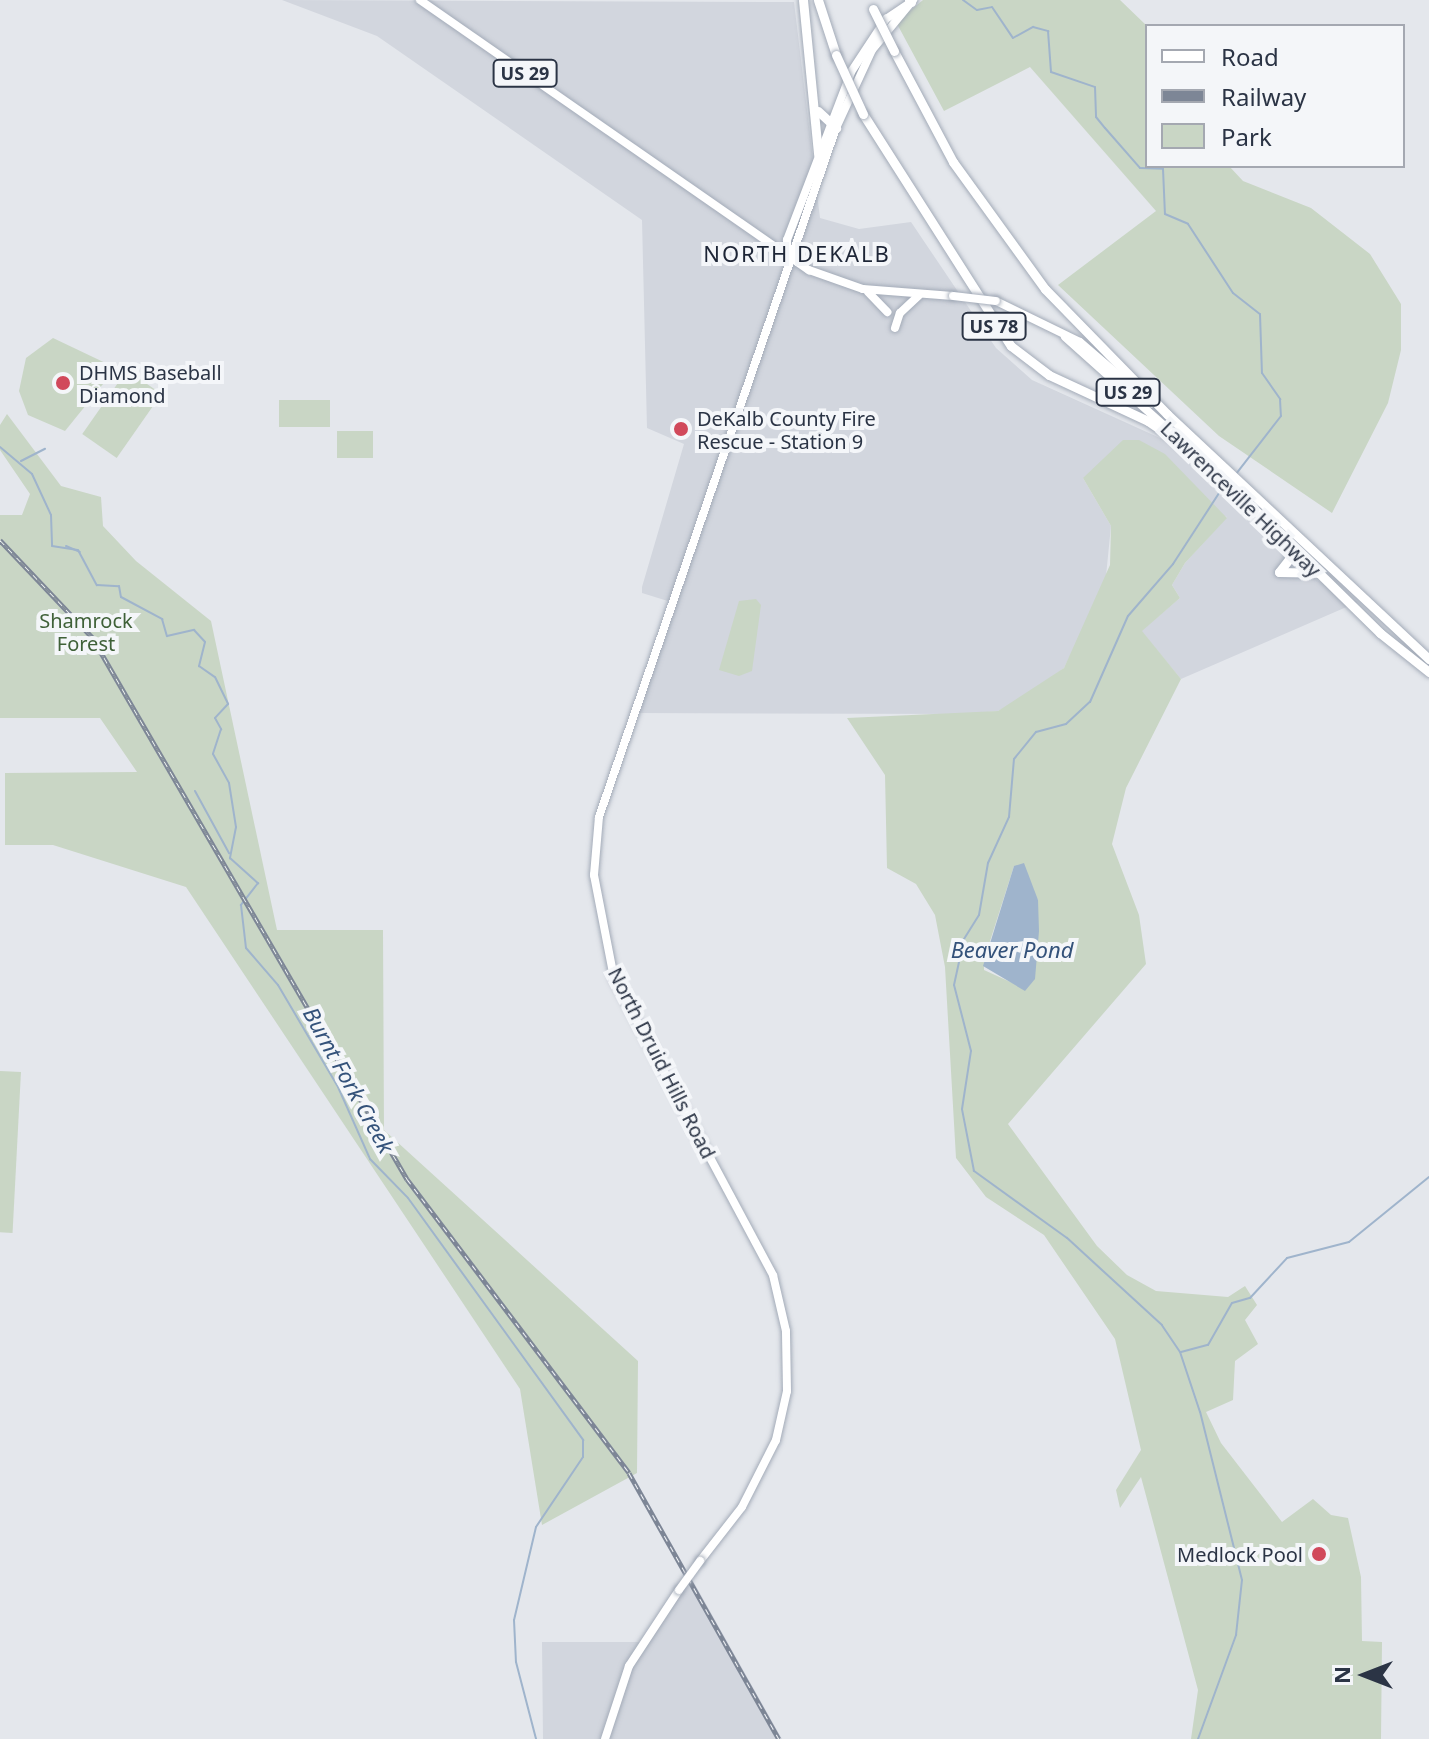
<!DOCTYPE html>
<style>
body{margin:0}
#map{position:relative;width:1429px;height:1739px;overflow:hidden;background:#e4e7ec;font-family:"Noto Sans",sans-serif}
div>[style]{position:absolute}
.built>*{inset:0;background:#d2d6de}
.green>*{inset:0;background:#c9d6c5;transform-origin:0 0}
.water>*{inset:0;background:#9fb4cc}
.stream>*{height:2px;margin:-1px;padding:0 1px;transform-origin:1px;border-radius:1px;background:#9fb4cc}
.roads{filter:drop-shadow(0 0 2px #a3abb8) drop-shadow(0 0 2px #a3abb8)}
.major>*{height:8px;margin:-4px;padding:0 4px;transform-origin:4px;border-radius:4px;background:#fff}
.highway>*{height:9px;margin:-4.5px;padding:0 4.5px;transform-origin:4.5px;border-radius:4.5px;background:#fff}
.rail>*{height:5px;margin-top:-2.5px;transform-origin:0;background:repeating-linear-gradient(90deg,#f4f6f9 0 6px,#7d8696 0 12px);box-sizing:border-box;border-block:2px solid #7d8696}
.bridges{filter:drop-shadow(0 0 2px #a3abb8) drop-shadow(0 0 2px #a3abb8)}
.major-bridge>*{height:8px;margin:-4px;padding:0 4px;transform-origin:4px;border-radius:4px;background:#fff}
.highway-bridge>*{height:9px;margin:-4.5px;padding:0 4.5px;transform-origin:4.5px;border-radius:4.5px;background:#fff}
.dots>*{width:22px;height:22px;translate:-50% -50%;box-sizing:border-box;border:4px solid #f4f6f9;border-radius:50%}
span{translate:-50% -50%;white-space:nowrap;text-align:center;line-height:1.15;-webkit-text-stroke:8px #f4f6f9;paint-order:stroke}
.shield-label span{padding:2px 6px;background:#f4f6f9;border:2px solid;border-radius:6px;-webkit-text-stroke-width:0}
.shield-label{font-size:18px;color:#2b3445;font-weight:700}
.poi-label{font-size:20px;color:#2b3445}
.left{translate:0 -50%;text-align:left}
.right{translate:-100% -50%;text-align:right}
.street-label{font-size:20px;color:#2b3445}
.park-label{font-size:20px;color:#3f6138}
.neighbourhood-label{font-size:22px;color:#1d2536;letter-spacing:2px}
.water-label{font-size:22px;color:#34527a;font-style:italic}
.legend{position:absolute;left:1145px;top:24px;width:260px;height:144px;box-sizing:border-box;background:#f4f6f9;border:2px solid #a4a8b1;margin:0;padding:10px 14px;list-style:none;font-size:24px;color:#2b3445}
.legend li{display:flex;align-items:center;gap:16px;height:40px}
.legend b{width:40px;border:2px solid #a4a8b1}
.north{position:absolute;left:1325px;top:1635px;width:80px;height:80px;-webkit-text-stroke:6px #f4f6f9;paint-order:stroke;rotate:270deg;font-size:22px;font-weight:700;line-height:32px;text-align:center;color:#2b3445}
.north::after{content:'';display:block;margin:auto;width:28px;height:36px;background:#2b3445;clip-path:polygon(50% 0,100% 100%,50% 72%,0 100%)}
</style>
<div id="map">
<div class="built">
<div style="clip-path:polygon(282px 0,794px 2px,820px 218px,859px 229px,911px 222px,996px 348px,1032px 380px,1171px 443px,1238px 499px,1302px 572px,1358px 602px,1181px 679px,1141px 631px,1180px 598px,1172px 585px,1185px 563px,1227px 517px,1083px 478px,1111px 526px,1105px 586px,1064px 668px,1025px 697px,998px 711px,966px 714px,635px 713px,671px 602px,642px 593px,642px 587px,684px 444px,647px 428px,642px 220px,377px 36px)"></div>
<div style="clip-path:polygon(688px 1572px,782px 1739px,543px 1739px,542px 1642px,643px 1642px)"></div>
</div>
<div class="green">
<div style="clip-path:polygon(923px 0,1120px 0,1147px 26px,1147px 166px,1229px 166px,1243px 181px,1311px 208px,1370px 254px,1401px 304px,1401px 350px,1388px 403px,1332px 513px,1219px 436px,1058px 285px,1156px 211px,1030px 67px,944px 111px,896px 22px)"></div>
<div style="clip-path:polygon(53px 338px,116px 368px,65px 431px,28px 415px,19px 391px,26px 358px)"></div>
<div style="left:127px;top:370px;width:42px;height:78px;rotate:35deg"></div>
<div style="left:279px;top:400px;width:51px;height:27px"></div>
<div style="clip-path:polygon(7px 414px,61px 486px,101px 497px,103px 526px,136px 561px,211px 621px,277px 930px,383px 930px,384px 1130px,638px 1361px,637px 1473px,542px 1525px,520px 1389px,186px 887px,53px 845px,5px 845px,5px 773px,137px 772px,100px 718px,0 718px,0 515px,22px 515px,30px 494px,0 450px,0 425px)"></div>
<div style="left:337px;top:431px;width:36px;height:27px"></div>
<div style="clip-path:polygon(evenodd,1123px 440px,1139px 440px,1165px 454px,1227px 518px,1185px 563px,1172px 585px,1180px 598px,1142px 631px,1181px 679px,1126px 788px,1112px 844px,1139px 915px,1146px 964px,1008px 1124px,1097px 1246px,1127px 1275px,1156px 1291px,1228px 1297px,1245px 1286px,1257px 1305px,1245px 1320px,1258px 1344px,1235px 1361px,1233px 1400px,1206px 1412px,1221px 1443px,1282px 1522px,1313px 1499px,1331px 1515px,1348px 1518px,1361px 1577px,1362px 1641px,1382px 1642px,1381px 1739px,1191px 1739px,1198px 1690px,1141px 1477px,1120px 1508px,1116px 1490px,1141px 1450px,1115px 1339px,1044px 1235px,986px 1197px,956px 1158px,945px 967px,935px 915px,916px 884px,887px 868px,885px 775px,847px 718px,998px 711px,1064px 668px,1110px 565px,1111px 526px,1083px 478px,1123px 440px,1014px 866px,1038px 900px,1037px 942px,1017px 985px,984px 970px,984px 960px,1014px 866px)"></div>
<div style="clip-path:polygon(756px 599px,761px 605px,752px 671px,739px 676px,719px 670px,739px 601px)"></div>
<div style="left:0;top:1071px;width:21px;height:161px;rotate:3deg"></div>
</div>
<div class="water">
<div style="clip-path:polygon(1024px 863px,1038px 900px,1039px 931px,1035px 979px,1025px 991px,983px 966px,1014px 866px)"></div>
</div>
<div class="stream">
<div style="left:963px;top:0;width:17px;rotate:36deg"></div>
<div style="left:977px;top:10px;width:15px;rotate:-11deg"></div>
<div style="left:992px;top:7px;width:37px;rotate:56deg"></div>
<div style="left:1013px;top:38px;width:23px;rotate:-29deg"></div>
<div style="left:1033px;top:27px;width:16px;rotate:15deg"></div>
<div style="left:1048px;top:31px;width:41px;rotate:85.8deg"></div>
<div style="left:1051px;top:72px;width:46px;rotate:18.8deg"></div>
<div style="left:1095px;top:87px;width:30px;rotate:88deg"></div>
<div style="left:1096px;top:117px;width:14px;rotate:51deg"></div>
<div style="left:1105px;top:128px;width:53px;rotate:48.8deg"></div>
<div style="left:1140px;top:168px;width:23px;rotate:2deg"></div>
<div style="left:1163px;top:169px;width:45px;rotate:87.5deg"></div>
<div style="left:1165px;top:214px;width:25px;rotate:23deg"></div>
<div style="left:1188px;top:224px;width:82px;rotate:56.9deg"></div>
<div style="left:1233px;top:293px;width:34px;rotate:38deg"></div>
<div style="left:1260px;top:314px;width:59px;rotate:88.1deg"></div>
<div style="left:1262px;top:373px;width:32px;rotate:55deg"></div>
<div style="left:1280px;top:399px;width:17px;rotate:87deg"></div>
<div style="left:1281px;top:416px;width:73px;rotate:127.8deg"></div>
<div style="left:0;top:447px;width:42px;rotate:40.2deg"></div>
<div style="left:32px;top:474px;width:45px;rotate:65.1deg"></div>
<div style="left:51px;top:515px;width:31px;rotate:88deg"></div>
<div style="left:52px;top:546px;width:26px;rotate:9deg"></div>
<div style="left:78px;top:550px;width:40px;rotate:62deg"></div>
<div style="left:97px;top:585px;width:22px;rotate:3deg"></div>
<div style="left:119px;top:586px;width:11px;rotate:80deg"></div>
<div style="left:121px;top:597px;width:47px;rotate:28.2deg"></div>
<div style="left:162px;top:619px;width:18px;rotate:74deg"></div>
<div style="left:167px;top:636px;width:28px;rotate:-13deg"></div>
<div style="left:194px;top:630px;width:16px;rotate:47deg"></div>
<div style="left:205px;top:642px;width:25px;rotate:104deg"></div>
<div style="left:199px;top:666px;width:19px;rotate:35deg"></div>
<div style="left:215px;top:677px;width:30px;rotate:64deg"></div>
<div style="left:228px;top:704px;width:19px;rotate:133deg"></div>
<div style="left:215px;top:718px;width:13px;rotate:61deg"></div>
<div style="left:221px;top:729px;width:26px;rotate:108deg"></div>
<div style="left:213px;top:754px;width:33px;rotate:61deg"></div>
<div style="left:229px;top:783px;width:45px;rotate:81deg"></div>
<div style="left:236px;top:827px;width:32px;rotate:101deg"></div>
<div style="left:230px;top:858px;width:38px;rotate:42deg"></div>
<div style="left:258px;top:883px;width:28px;rotate:128deg"></div>
<div style="left:241px;top:905px;width:43px;rotate:83.4deg"></div>
<div style="left:246px;top:948px;width:49px;rotate:49.1deg"></div>
<div style="left:278px;top:985px;width:118px;rotate:59.5deg"></div>
<div style="left:338px;top:1087px;width:79px;rotate:66deg"></div>
<div style="left:370px;top:1159px;width:54px;rotate:45.7deg"></div>
<div style="left:408px;top:1198px;width:299px;rotate:54.1deg"></div>
<div style="left:583px;top:1440px;width:17px;rotate:90deg"></div>
<div style="left:583px;top:1457px;width:84px;rotate:123.9deg"></div>
<div style="left:536px;top:1527px;width:96px;rotate:103.3deg"></div>
<div style="left:514px;top:1620px;width:42px;rotate:87.3deg"></div>
<div style="left:516px;top:1662px;width:80px;rotate:75.4deg"></div>
<div style="left:21px;top:461px;width:27px;rotate:-27deg"></div>
<div style="left:66px;top:546px;width:15px;rotate:23deg"></div>
<div style="left:195px;top:791px;width:71px;rotate:61.3deg"></div>
<div style="left:1181px;top:1352px;width:28px;rotate:-15deg"></div>
<div style="left:1208px;top:1345px;width:48px;rotate:-60.3deg"></div>
<div style="left:1232px;top:1303px;width:19px;rotate:-16deg"></div>
<div style="left:1250px;top:1298px;width:54px;rotate:-47.2deg"></div>
<div style="left:1287px;top:1258px;width:64px;rotate:-14.5deg"></div>
<div style="left:1349px;top:1242px;width:103px;rotate:-39.1deg"></div>
<div style="left:1198px;top:1739px;width:111px;rotate:-69.9deg"></div>
<div style="left:1236px;top:1635px;width:55px;rotate:-83.8deg"></div>
<div style="left:1242px;top:1580px;width:173px;rotate:-104deg"></div>
<div style="left:1200px;top:1412px;width:63px;rotate:-108.4deg"></div>
<div style="left:1180px;top:1352px;width:32px;rotate:-124deg"></div>
<div style="left:1162px;top:1325px;width:129px;rotate:-137.5deg"></div>
<div style="left:1067px;top:1238px;width:115px;rotate:-144.2deg"></div>
<div style="left:974px;top:1171px;width:63px;rotate:-101deg"></div>
<div style="left:962px;top:1109px;width:59px;rotate:-81.2deg"></div>
<div style="left:971px;top:1051px;width:68px;rotate:-104.4deg"></div>
<div style="left:954px;top:985px;width:47px;rotate:-77.7deg"></div>
<div style="left:964px;top:939px;width:28px;rotate:-58deg"></div>
<div style="left:979px;top:915px;width:53px;rotate:-80.2deg"></div>
<div style="left:988px;top:863px;width:51px;rotate:-65.5deg"></div>
<div style="left:1009px;top:817px;width:58px;rotate:-85.1deg"></div>
<div style="left:1014px;top:759px;width:35px;rotate:-51deg"></div>
<div style="left:1036px;top:732px;width:31px;rotate:-15deg"></div>
<div style="left:1066px;top:724px;width:33px;rotate:-43deg"></div>
<div style="left:1090px;top:702px;width:94px;rotate:-66.2deg"></div>
<div style="left:1128px;top:616px;width:69px;rotate:-49.1deg"></div>
<div style="left:1173px;top:564px;width:95px;rotate:-57deg"></div>
</div>
<div class="roads">
<div class="major">
<div style="left:420px;top:0;width:474px;rotate:34.8deg"></div>
<div style="left:809px;top:270px;width:57px;rotate:19.4deg"></div>
<div style="left:863px;top:289px;width:90px;rotate:4.4deg"></div>
<div style="left:788px;top:256px;width:16px;rotate:-94deg"></div>
<div style="left:787px;top:240px;width:180px;rotate:-69.1deg"></div>
<div style="left:851px;top:72px;width:64px;rotate:-56.6deg"></div>
<div style="left:886px;top:19px;width:30px;rotate:-34deg"></div>
<div style="left:868px;top:292px;width:28px;rotate:46deg"></div>
<div style="left:996px;top:301px;width:93px;rotate:26deg"></div>
<div style="left:1080px;top:342px;width:94px;rotate:40.7deg"></div>
<div style="left:895px;top:328px;width:16px;rotate:-72deg"></div>
<div style="left:900px;top:313px;width:26px;rotate:-43deg"></div>
<div style="left:1065px;top:337px;width:150px;rotate:41.8deg"></div>
<div style="left:700px;top:1561px;width:68px;rotate:-52.1deg"></div>
<div style="left:742px;top:1507px;width:75px;rotate:-63.1deg"></div>
<div style="left:776px;top:1440px;width:50px;rotate:-77.3deg"></div>
<div style="left:787px;top:1391px;width:60px;rotate:-91deg"></div>
<div style="left:786px;top:1331px;width:57px;rotate:-103.1deg"></div>
<div style="left:773px;top:1275px;width:337px;rotate:-118.2deg"></div>
<div style="left:614px;top:978px;width:105px;rotate:-101deg"></div>
<div style="left:594px;top:875px;width:58px;rotate:-85.1deg"></div>
<div style="left:599px;top:817px;width:729px;rotate:-71.02deg"></div>
<div style="left:836px;top:128px;width:86px;rotate:-65.2deg"></div>
<div style="left:872px;top:50px;width:65px;rotate:-50.6deg"></div>
<div style="left:605px;top:1739px;width:77px;rotate:-71.8deg"></div>
<div style="left:629px;top:1666px;width:91px;rotate:-56.7deg"></div>
</div>
<div class="highway">
<div style="left:803px;top:0;width:155px;rotate:84.4deg"></div>
<div style="left:818px;top:0;width:58px;rotate:71.9deg"></div>
<div style="left:909px;top:0;width:3px;rotate:45deg"></div>
<div style="left:894px;top:51px;width:126px;rotate:62deg"></div>
<div style="left:953px;top:162px;width:157px;rotate:54.1deg"></div>
<div style="left:1045px;top:289px;width:175px;rotate:45.7deg"></div>
<div style="left:1167px;top:414px;width:359px;rotate:43.1deg"></div>
<div style="left:818px;top:111px;width:25px;rotate:43deg"></div>
<div style="left:863px;top:114px;width:275px;rotate:57.5deg"></div>
<div style="left:1011px;top:346px;width:48px;rotate:37.3deg"></div>
<div style="left:1049px;top:375px;width:109px;rotate:24.9deg"></div>
<div style="left:1148px;top:421px;width:65px;rotate:34.4deg"></div>
<div style="left:1202px;top:458px;width:250px;rotate:44.5deg"></div>
<div style="left:1380px;top:633px;width:63px;rotate:38.5deg"></div>
<div style="left:1279px;top:572px;width:39px;rotate:1deg"></div>
<div style="left:1279px;top:572px;width:18px;rotate:-52deg"></div>
<div style="left:1290px;top:558px;width:19px;rotate:-106deg"></div>
</div>
</div>
<div class="rail">
<div style="left:0;top:540px;width:134px;rotate:46.5deg"></div>
<div style="left:92px;top:637px;width:627px;rotate:59.84deg"></div>
<div style="left:407px;top:1179px;width:368px;rotate:52.9deg"></div>
<div style="left:629px;top:1473px;width:305px;rotate:60.6deg"></div>
</div>
<div class="bridges">
<div class="major-bridge">
<div style="left:953px;top:296px;width:43px;rotate:6.6deg"></div>
<div style="left:679px;top:1590px;width:36px;rotate:-54deg"></div>
</div>
<div class="highway-bridge">
<div style="left:873px;top:9px;width:47px;rotate:63.4deg"></div>
<div style="left:836px;top:55px;width:65px;rotate:65.4deg"></div>
</div>
</div>
<div class="dots">
<div style="left:63px;top:383px;background:#d1495b"></div>
<div style="left:681px;top:429px;background:#d1495b"></div>
<div style="left:1319px;top:1554px;background:#d1495b"></div>
</div>
<div class="shield-label">
<span style="left:525px;top:73px">US 29</span>
<span style="left:994px;top:326px">US 78</span>
<span style="left:1128px;top:392px">US 29</span>
</div>
<div class="poi-label">
<span class="left" style="left:79px;top:384px">DHMS Baseball<br>Diamond</span>
<span class="left" style="left:697px;top:430px">DeKalb County Fire<br>Rescue - Station 9</span>
<span class="right" style="left:1303px;top:1554px">Medlock Pool</span>
</div>
<div class="street-label">
<span style="left:1241px;top:499px;rotate:44deg">Lawrenceville Highway</span>
<span style="left:662px;top:1063px;rotate:63deg">North Druid Hills Road</span>
</div>
<div class="park-label">
<span style="left:86px;top:632px">Shamrock<br>Forest</span>
</div>
<div class="neighbourhood-label">
<span style="left:797px;top:254px">NORTH DEKALB</span>
</div>
<div class="water-label">
<span style="left:1012px;top:950px">Beaver Pond</span>
<span style="left:349px;top:1080px;rotate:61deg">Burnt Fork Creek</span>
</div>
<ul class="legend">
<li><b style="height:10px;background:#fff"></b>Road</li>
<li><b style="height:10px;background:#7d8696"></b>Railway</li>
<li><b style="height:22px;background:#c9d6c5"></b>Park</li>
</ul>
<div class="north">N</div>
</div>
